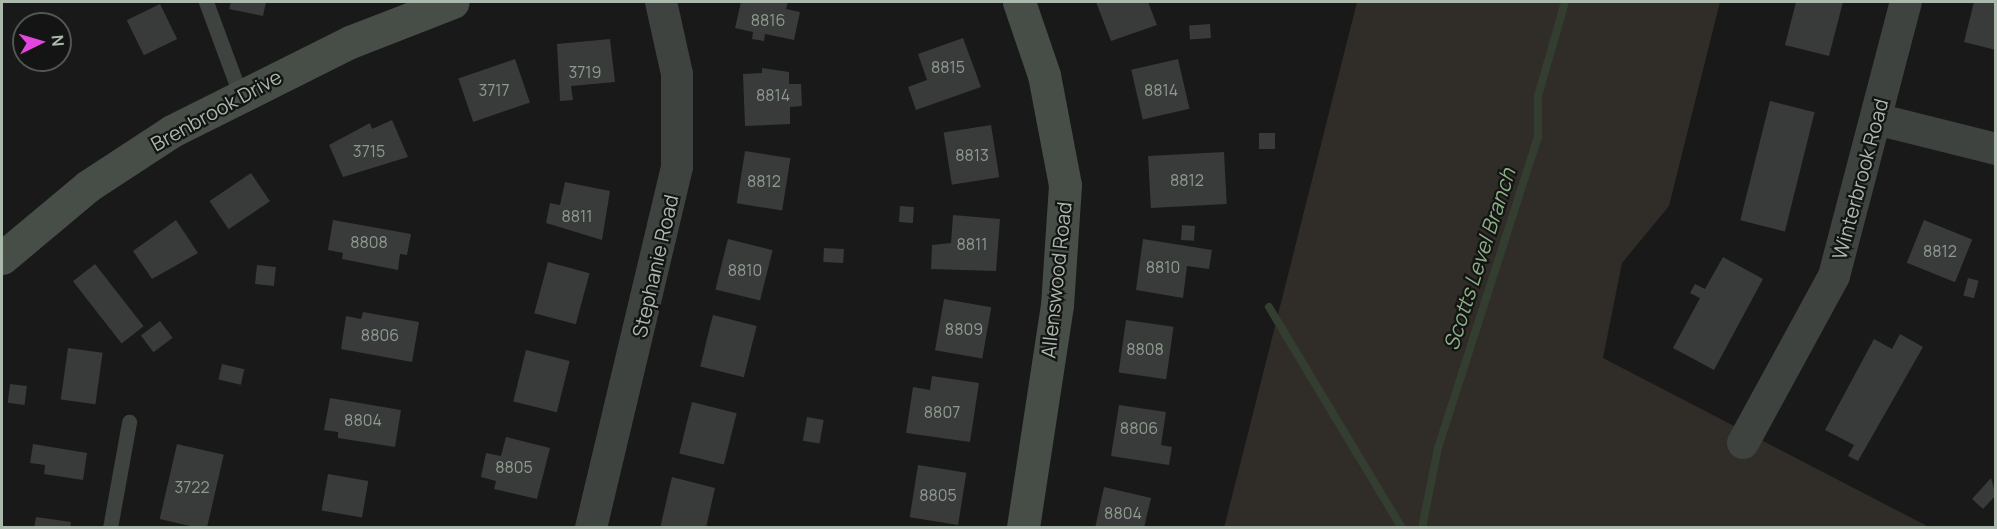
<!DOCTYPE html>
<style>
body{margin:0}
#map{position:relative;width:1997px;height:529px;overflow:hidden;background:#181918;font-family:Manrope,sans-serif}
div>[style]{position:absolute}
.green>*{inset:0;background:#302c28}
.stream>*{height:8px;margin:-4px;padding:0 4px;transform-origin:4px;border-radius:4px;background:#333e31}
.building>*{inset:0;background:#383b39;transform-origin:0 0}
.lane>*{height:15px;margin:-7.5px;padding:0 7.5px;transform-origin:7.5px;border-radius:7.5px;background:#3e433f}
.street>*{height:32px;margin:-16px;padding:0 16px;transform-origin:16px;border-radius:16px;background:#3e433f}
.secondary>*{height:33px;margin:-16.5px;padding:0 16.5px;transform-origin:16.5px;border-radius:16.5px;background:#474e48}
span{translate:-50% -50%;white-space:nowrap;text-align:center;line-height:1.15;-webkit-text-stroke:4.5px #131413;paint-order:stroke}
.number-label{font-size:16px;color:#8e998f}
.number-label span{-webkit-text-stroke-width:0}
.street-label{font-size:20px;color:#abb8ac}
.water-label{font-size:21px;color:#8cb085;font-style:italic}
.frame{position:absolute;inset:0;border:3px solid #abb8ac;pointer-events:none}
.north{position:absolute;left:12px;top:12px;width:60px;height:60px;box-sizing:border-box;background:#131413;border:2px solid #505650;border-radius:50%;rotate:85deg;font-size:16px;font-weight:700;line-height:24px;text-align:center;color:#abb8ac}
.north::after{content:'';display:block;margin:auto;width:21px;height:27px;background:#e346de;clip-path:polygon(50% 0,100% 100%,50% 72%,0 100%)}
</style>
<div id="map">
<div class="green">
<div style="clip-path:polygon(1357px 2px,1720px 2px,1669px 206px,1622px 263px,1603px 358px,1929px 527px,1224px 528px)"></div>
</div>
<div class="stream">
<div style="left:1269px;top:307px;width:258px;rotate:59deg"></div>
<div style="left:1422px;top:528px;width:82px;rotate:-78.7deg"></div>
<div style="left:1438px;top:448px;width:327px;rotate:-72.2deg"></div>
<div style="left:1538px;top:137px;width:41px;rotate:-90deg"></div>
<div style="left:1538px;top:96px;width:98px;rotate:-74deg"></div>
</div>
<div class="building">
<div style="clip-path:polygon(231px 2px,266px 2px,263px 16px,229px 9px)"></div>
<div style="clip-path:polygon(741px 2px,788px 2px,786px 9px,800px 12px,794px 40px,765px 34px,764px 41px,752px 39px,753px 32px,735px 28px)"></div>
<div style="clip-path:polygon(1096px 2px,1148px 2px,1157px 25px,1111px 41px)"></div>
<div style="clip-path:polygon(1796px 2px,1843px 2px,1829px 56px,1785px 45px)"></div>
<div style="clip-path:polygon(1974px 2px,1996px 2px,1996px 50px,1964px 42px)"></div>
<div style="left:160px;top:4px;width:39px;height:37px;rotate:64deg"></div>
<div style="left:1210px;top:24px;width:14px;height:21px;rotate:86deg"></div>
<div style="clip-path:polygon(963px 38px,981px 87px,916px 110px,908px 87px,927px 80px,918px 54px)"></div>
<div style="clip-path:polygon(610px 39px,615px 82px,571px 86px,573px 100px,560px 101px,557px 44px)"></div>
<div style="left:515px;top:59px;width:46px;height:60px;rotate:71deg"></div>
<div style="left:1178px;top:59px;width:51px;height:48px;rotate:77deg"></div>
<div style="clip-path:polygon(762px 68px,789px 72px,789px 84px,801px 84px,802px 106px,790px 107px,790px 124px,745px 126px,743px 74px,762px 73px)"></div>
<div style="left:1770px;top:101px;width:46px;height:123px;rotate:14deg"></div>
<div style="clip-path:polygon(392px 120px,408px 157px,343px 177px,329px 145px,370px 123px,372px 129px)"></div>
<div style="left:991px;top:125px;width:53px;height:48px;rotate:81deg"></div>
<div style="left:1259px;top:133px;width:16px;height:16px"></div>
<div style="left:745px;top:151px;width:46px;height:53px;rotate:9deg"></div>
<div style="left:1224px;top:152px;width:52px;height:76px;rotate:87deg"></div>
<div style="left:251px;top:173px;width:34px;height:50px;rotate:56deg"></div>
<div style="clip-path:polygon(565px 182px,610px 191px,602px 240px,546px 223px,550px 203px,560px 205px)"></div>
<div style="left:900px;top:206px;width:14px;height:16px;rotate:4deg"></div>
<div style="clip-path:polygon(953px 215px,1000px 219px,996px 271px,931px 269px,932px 245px,951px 243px)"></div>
<div style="clip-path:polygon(176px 220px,198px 253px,152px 279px,133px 251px)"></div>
<div style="clip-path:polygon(333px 220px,411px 234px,407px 255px,400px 254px,398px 270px,342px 259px,343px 253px,328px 250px)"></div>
<div style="left:1924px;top:220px;width:52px;height:46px;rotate:22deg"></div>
<div style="left:1182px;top:225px;width:13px;height:15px;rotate:4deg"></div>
<div style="left:728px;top:239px;width:46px;height:52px;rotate:14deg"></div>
<div style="clip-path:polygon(1143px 239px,1212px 250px,1209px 269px,1187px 266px,1183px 298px,1136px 290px)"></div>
<div style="left:824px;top:248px;width:20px;height:14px;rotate:3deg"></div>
<div style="clip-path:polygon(1723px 257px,1763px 279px,1714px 370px,1673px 348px,1700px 298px,1690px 293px,1695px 284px,1705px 289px)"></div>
<div style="left:548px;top:262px;width:43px;height:53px;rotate:15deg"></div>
<div style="left:95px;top:264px;width:79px;height:28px;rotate:52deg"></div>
<div style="left:257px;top:265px;width:19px;height:19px;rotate:6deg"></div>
<div style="left:1968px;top:278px;width:11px;height:18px;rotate:15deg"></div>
<div style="left:944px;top:299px;width:48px;height:52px;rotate:10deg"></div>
<div style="clip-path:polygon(363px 312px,419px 322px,412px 362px,341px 349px,346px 316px,361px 319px)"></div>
<div style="left:713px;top:315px;width:45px;height:53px;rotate:14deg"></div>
<div style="left:1126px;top:320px;width:48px;height:53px;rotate:8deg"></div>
<div style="left:160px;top:321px;width:21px;height:24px;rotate:53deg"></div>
<div style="clip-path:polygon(1900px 334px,1923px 347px,1858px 461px,1848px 456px,1854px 445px,1825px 430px,1874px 339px,1892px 349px)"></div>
<div style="left:68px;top:348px;width:35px;height:52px;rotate:8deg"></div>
<div style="left:526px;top:350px;width:45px;height:53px;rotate:14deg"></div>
<div style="left:222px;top:364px;width:23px;height:16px;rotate:13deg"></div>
<div style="clip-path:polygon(932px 376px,979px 383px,970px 442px,906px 433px,913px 387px,930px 390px)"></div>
<div style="left:10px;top:384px;width:17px;height:19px;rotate:7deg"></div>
<div style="clip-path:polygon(330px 398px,401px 410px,395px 447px,338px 438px,338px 432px,324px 430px)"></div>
<div style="left:692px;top:402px;width:46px;height:53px;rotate:14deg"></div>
<div style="clip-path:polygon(1119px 405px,1166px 412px,1161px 445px,1172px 447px,1169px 465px,1111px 456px)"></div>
<div style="left:807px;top:417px;width:17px;height:24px;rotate:10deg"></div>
<div style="clip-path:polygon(506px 437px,550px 448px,537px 499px,494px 489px,496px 481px,481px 477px,486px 453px,501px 456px)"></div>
<div style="clip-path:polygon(33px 444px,87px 453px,83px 480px,44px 474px,45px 465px,30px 463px)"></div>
<div style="left:177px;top:444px;width:48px;height:77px;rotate:13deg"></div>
<div style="left:918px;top:465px;width:49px;height:53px;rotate:9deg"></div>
<div style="left:328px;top:474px;width:41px;height:37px;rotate:10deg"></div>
<div style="clip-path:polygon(672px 477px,715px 488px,706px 528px,660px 528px)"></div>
<div style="clip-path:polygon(1991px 478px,1996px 495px,1983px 509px,1972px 499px)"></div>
<div style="clip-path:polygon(1104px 487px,1151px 498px,1144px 528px,1095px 528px)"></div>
<div style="clip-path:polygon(36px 517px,71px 522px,70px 528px,34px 528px)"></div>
</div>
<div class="lane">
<div style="left:206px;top:2px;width:98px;rotate:69.7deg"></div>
<div style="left:110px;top:528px;width:108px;rotate:-79.8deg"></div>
</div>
<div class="street">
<div style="left:1876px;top:119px;width:124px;rotate:14deg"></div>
<div style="left:1743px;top:443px;width:190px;rotate:-61.4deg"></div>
<div style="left:1834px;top:276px;width:283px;rotate:-75.3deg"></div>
<div style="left:591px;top:528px;width:371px;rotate:-76.6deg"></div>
<div style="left:677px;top:167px;width:93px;rotate:-90deg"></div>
<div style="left:677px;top:74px;width:74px;rotate:-102.5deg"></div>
</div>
<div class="secondary">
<div style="left:1019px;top:2px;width:77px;rotate:71.1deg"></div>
<div style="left:1044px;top:75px;width:112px;rotate:79.2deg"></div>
<div style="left:1065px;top:185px;width:120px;rotate:93.8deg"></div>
<div style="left:1057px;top:305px;width:226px;rotate:98.7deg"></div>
<div style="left:2px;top:258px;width:112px;rotate:-39.9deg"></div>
<div style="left:88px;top:186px;width:100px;rotate:-33.2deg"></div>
<div style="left:172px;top:131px;width:199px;rotate:-26.6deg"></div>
<div style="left:350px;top:42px;width:110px;rotate:-21.2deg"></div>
</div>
<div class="number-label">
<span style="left:768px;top:20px">8816</span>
<span style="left:948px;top:67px">8815</span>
<span style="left:585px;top:72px">3719</span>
<span style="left:494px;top:90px">3717</span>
<span style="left:1161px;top:90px">8814</span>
<span style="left:773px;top:95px">8814</span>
<span style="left:369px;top:151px">3715</span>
<span style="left:972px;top:155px">8813</span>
<span style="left:1187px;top:180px">8812</span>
<span style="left:764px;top:181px">8812</span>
<span style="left:577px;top:216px">8811</span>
<span style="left:369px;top:242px">8808</span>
<span style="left:972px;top:244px">8811</span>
<span style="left:1940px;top:251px">8812</span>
<span style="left:1163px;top:267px">8810</span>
<span style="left:745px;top:270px">8810</span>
<span style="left:964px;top:329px">8809</span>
<span style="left:380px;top:335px">8806</span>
<span style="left:1145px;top:349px">8808</span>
<span style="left:942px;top:412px">8807</span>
<span style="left:363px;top:420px">8804</span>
<span style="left:1139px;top:428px">8806</span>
<span style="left:514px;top:467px">8805</span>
<span style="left:192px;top:487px">3722</span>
<span style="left:938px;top:495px">8805</span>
<span style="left:1123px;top:513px">8804</span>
</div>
<div class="street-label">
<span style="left:216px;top:110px;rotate:-29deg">Brenbrook Drive</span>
<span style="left:1860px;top:179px;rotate:-75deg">Winterbrook Road</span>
<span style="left:655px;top:266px;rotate:-77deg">Stephanie Road</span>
<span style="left:1056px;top:280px;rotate:-84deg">Allenswood Road</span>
</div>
<div class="water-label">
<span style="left:1479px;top:259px;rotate:-72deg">Scotts Level Branch</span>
</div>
<div class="frame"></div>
<div class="north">N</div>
</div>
